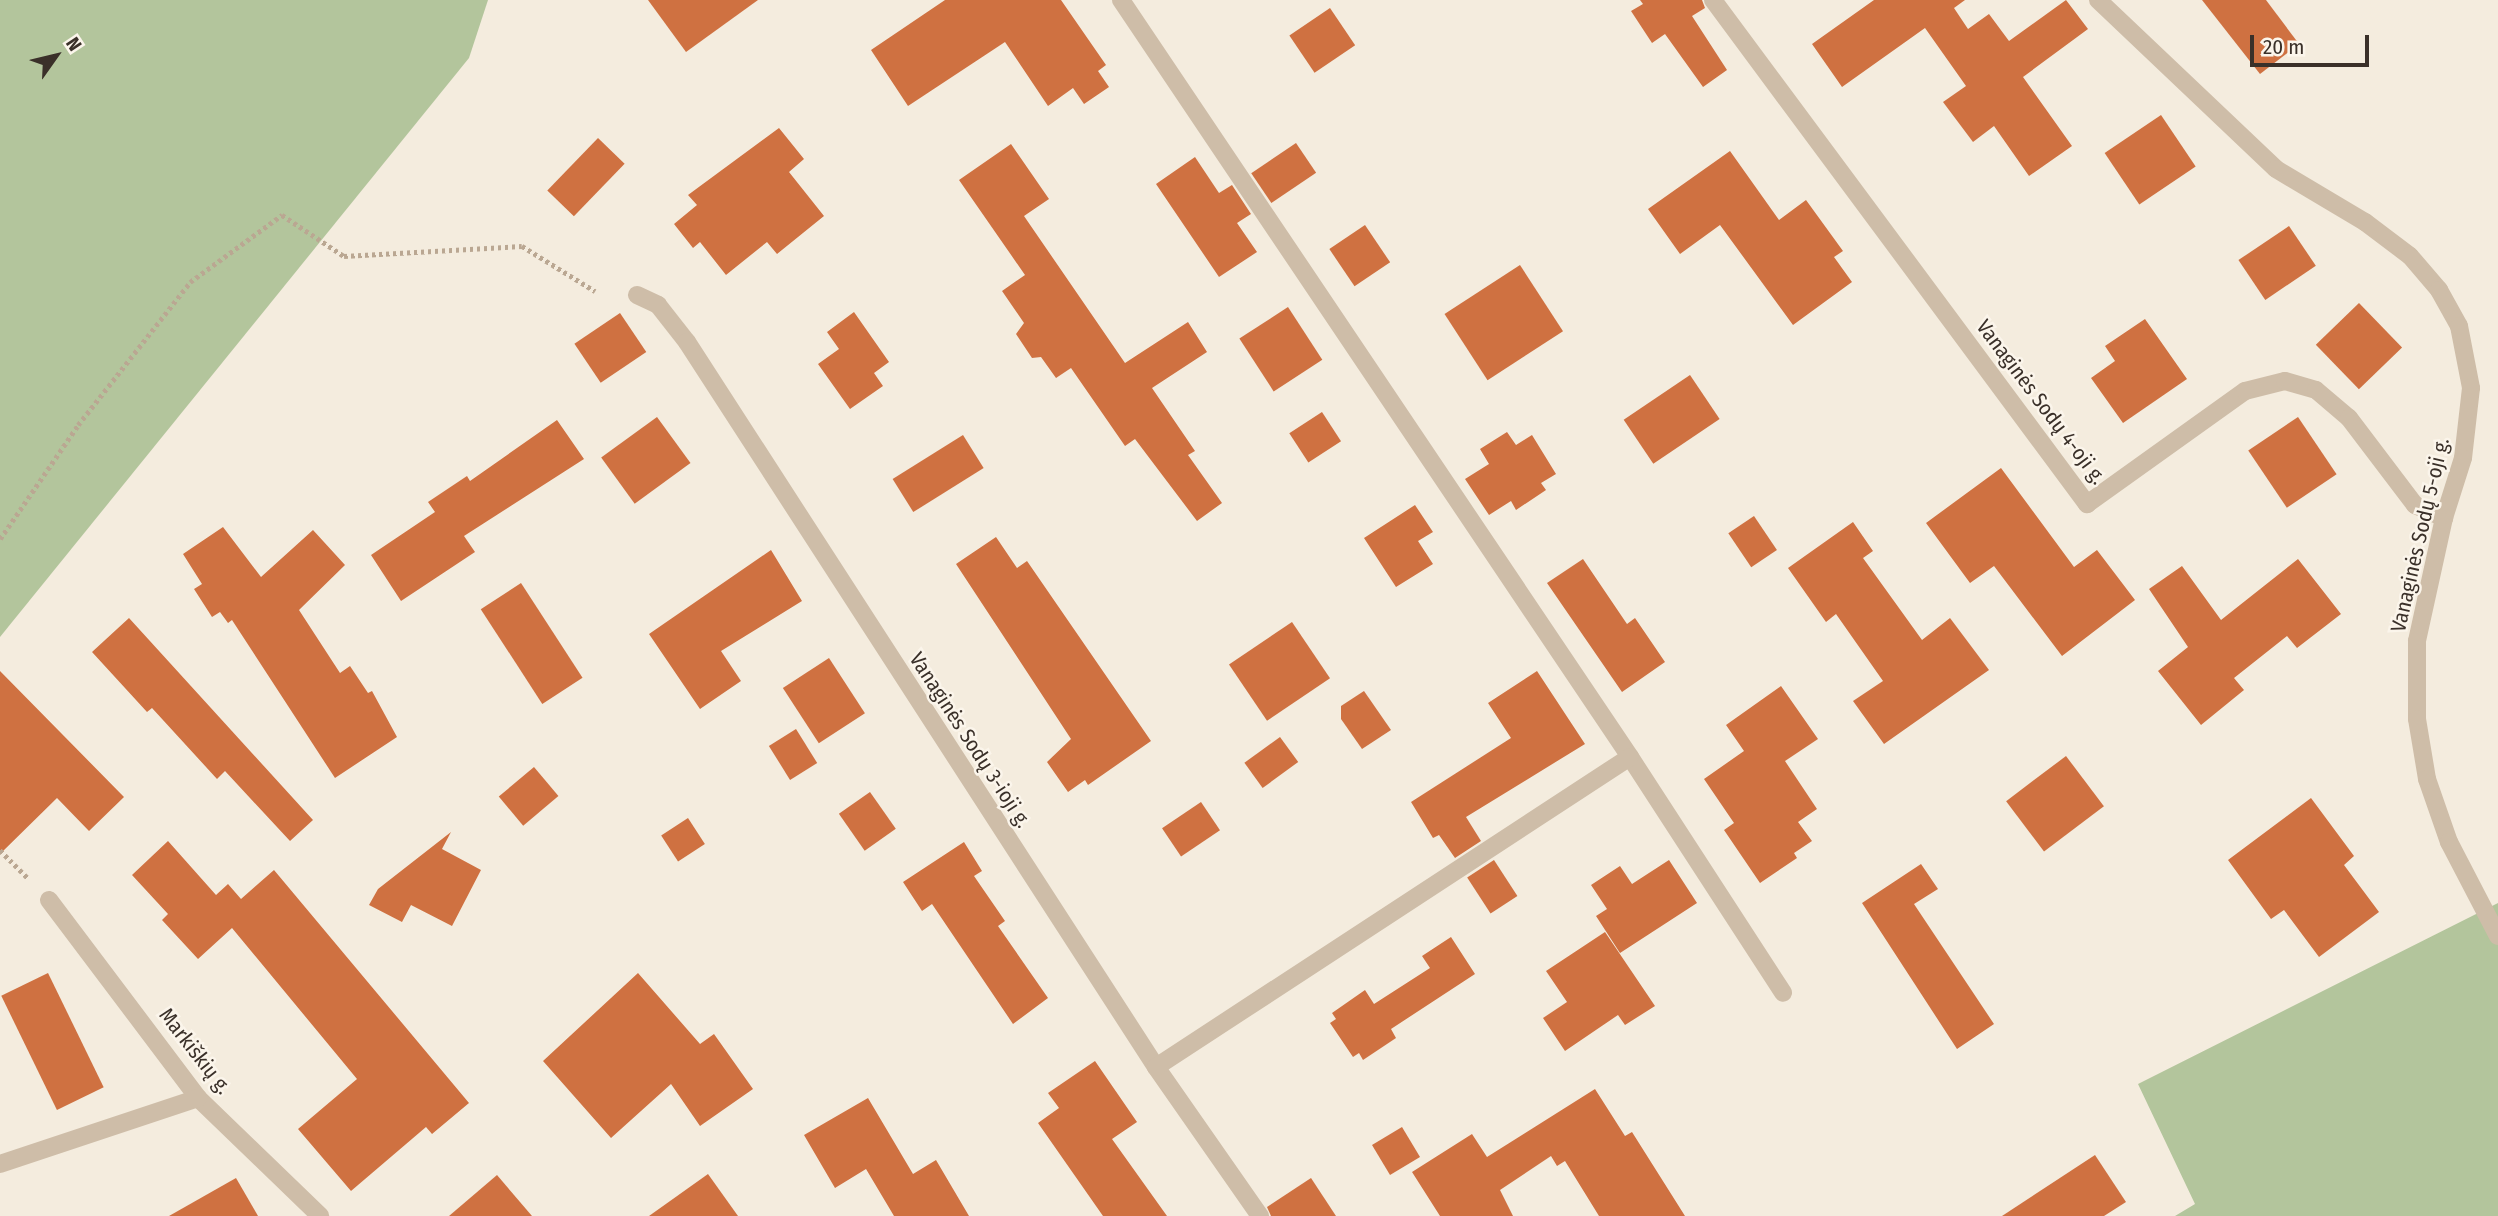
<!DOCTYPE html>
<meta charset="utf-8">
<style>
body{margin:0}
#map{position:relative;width:2498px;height:1216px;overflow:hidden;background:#f4ecde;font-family:"Fira Sans Condensed",sans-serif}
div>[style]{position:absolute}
.green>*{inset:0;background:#b3c59c}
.building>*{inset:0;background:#cf7141;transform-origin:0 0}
.path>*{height:4.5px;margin-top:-2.25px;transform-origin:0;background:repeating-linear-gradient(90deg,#baa792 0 3.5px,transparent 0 7px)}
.minor>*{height:18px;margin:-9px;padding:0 9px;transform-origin:9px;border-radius:9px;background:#cebda8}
span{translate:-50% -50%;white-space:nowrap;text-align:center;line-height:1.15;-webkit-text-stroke:5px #fbf5eb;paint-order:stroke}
.street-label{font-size:21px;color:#3a3029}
.north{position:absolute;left:21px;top:21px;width:70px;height:70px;-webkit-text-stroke:5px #fbf5eb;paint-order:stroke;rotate:56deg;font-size:19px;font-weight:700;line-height:28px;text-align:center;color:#3a3029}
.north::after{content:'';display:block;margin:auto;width:24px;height:32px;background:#3a3029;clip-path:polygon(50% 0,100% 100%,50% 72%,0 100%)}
.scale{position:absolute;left:2250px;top:35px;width:119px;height:32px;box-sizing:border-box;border:4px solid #3a3029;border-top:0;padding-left:9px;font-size:21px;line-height:24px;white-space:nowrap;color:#3a3029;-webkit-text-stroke:5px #fbf5eb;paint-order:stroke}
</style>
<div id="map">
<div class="green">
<div style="clip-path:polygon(0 0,488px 0,469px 58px,0 637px)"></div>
<div style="clip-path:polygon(2498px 903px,2498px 1216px,2175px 1216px,2195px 1204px,2138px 1084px)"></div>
</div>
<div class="building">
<div style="clip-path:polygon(648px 0,758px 0,686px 52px)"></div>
<div style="clip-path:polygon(945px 0,1061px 0,1106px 65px,1098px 71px,1109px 87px,1084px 104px,1073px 88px,1048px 106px,1005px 42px,908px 106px,871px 50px)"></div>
<div style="clip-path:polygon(1640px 0,1702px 0,1705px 8px,1692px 16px,1727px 70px,1703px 87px,1665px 34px,1652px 43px,1631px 11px,1643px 4px)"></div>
<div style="clip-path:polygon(1874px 0,1965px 0,1954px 8px,1968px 29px,1989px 14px,2009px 41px,2066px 0,2088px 29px,2023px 77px,2072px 146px,2029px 176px,1994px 126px,1973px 142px,1943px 102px,1966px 86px,1925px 28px,1842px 87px,1812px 44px)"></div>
<div style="clip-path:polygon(2202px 0,2266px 0,2299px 44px,2260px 74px)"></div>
<div style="left:1330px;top:8px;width:45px;height:49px;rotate:56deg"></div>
<div style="left:2161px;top:115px;width:62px;height:68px;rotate:56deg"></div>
<div style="clip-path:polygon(779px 128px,804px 159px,789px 172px,824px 216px,777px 254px,767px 242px,726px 275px,700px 242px,693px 248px,674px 224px,697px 205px,688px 195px)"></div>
<div style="left:598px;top:138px;width:37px;height:73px;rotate:44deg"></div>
<div style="left:1296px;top:143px;width:36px;height:54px;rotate:56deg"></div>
<div style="clip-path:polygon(1011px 144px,1049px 199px,1024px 216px,1125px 363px,1188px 322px,1207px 352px,1152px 388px,1195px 451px,1188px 455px,1222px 503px,1197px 521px,1135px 439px,1125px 446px,1071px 368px,1056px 378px,1041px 357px,1032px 358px,1016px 334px,1024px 323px,1002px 291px,1025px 275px,959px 180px)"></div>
<div style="clip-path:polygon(1730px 151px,1779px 220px,1806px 200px,1843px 251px,1834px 257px,1852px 282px,1793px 325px,1720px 225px,1680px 254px,1648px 209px)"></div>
<div style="clip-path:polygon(1195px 157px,1219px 193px,1232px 185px,1251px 214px,1237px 223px,1257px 252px,1219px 277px,1156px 184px)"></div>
<div style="left:1365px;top:225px;width:45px;height:43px;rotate:56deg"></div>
<div style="left:2289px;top:226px;width:48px;height:61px;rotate:56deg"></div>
<div style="left:1520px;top:265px;width:79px;height:90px;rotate:57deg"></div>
<div style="left:2359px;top:303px;width:62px;height:60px;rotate:46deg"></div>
<div style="left:1288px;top:307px;width:63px;height:58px;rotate:57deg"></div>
<div style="clip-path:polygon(854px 312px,889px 362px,874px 373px,883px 386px,850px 409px,818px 364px,839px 349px,827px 332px)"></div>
<div style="left:620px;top:313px;width:47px;height:55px;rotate:56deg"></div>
<div style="clip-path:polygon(2145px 319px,2187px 379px,2123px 423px,2091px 378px,2115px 361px,2105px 346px)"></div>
<div style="left:1690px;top:375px;width:53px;height:80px;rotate:56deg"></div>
<div style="left:1322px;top:412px;width:35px;height:39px;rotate:57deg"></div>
<div style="left:657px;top:417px;width:57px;height:69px;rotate:54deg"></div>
<div style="left:2298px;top:417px;width:69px;height:60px;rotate:56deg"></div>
<div style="clip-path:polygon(557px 420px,584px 459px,464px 536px,475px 552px,401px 601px,371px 555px,435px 512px,428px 502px,467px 476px,470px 481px)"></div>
<div style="clip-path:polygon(1507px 432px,1516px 445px,1532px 435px,1556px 474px,1541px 483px,1546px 490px,1516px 510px,1511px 501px,1489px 515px,1465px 479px,1489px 464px,1480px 449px)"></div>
<div style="left:963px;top:435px;width:39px;height:83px;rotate:58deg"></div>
<div style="clip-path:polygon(2001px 468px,2074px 567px,2097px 550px,2135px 600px,2062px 656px,1994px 566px,1970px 583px,1926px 523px)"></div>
<div style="clip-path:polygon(1415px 505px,1433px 532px,1418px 541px,1433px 564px,1396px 587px,1364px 538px)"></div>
<div style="left:1754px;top:516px;width:41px;height:31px;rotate:56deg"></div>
<div style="clip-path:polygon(1853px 522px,1873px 551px,1863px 558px,1922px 640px,1950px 618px,1989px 670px,1884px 744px,1853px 701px,1883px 681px,1836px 614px,1826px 622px,1788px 568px)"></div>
<div style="clip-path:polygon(223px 527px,261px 577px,313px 530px,345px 565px,299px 610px,340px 673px,350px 666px,368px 693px,372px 691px,397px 737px,335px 778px,232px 620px,228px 623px,220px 612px,212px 617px,194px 589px,202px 584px,183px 554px)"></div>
<div style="clip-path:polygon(996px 537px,1017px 568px,1027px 561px,1151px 741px,1088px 785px,1085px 780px,1068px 792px,1047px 762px,1071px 739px,956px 564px)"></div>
<div style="clip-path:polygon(771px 550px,802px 601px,721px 651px,741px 681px,700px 709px,649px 634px)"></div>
<div style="clip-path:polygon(1583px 559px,1627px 624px,1635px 618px,1665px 662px,1622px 692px,1547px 583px)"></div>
<div style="clip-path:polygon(2298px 559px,2341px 614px,2297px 648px,2287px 636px,2234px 678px,2244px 690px,2201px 725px,2158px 671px,2188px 647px,2149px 589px,2182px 566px,2221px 620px)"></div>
<div style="left:521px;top:583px;width:113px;height:48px;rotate:57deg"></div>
<div style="clip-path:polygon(129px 618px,313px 820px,290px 841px,225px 771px,217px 779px,152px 708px,147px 712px,92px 652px)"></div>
<div style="left:1292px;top:622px;width:68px;height:76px;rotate:56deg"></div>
<div style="left:829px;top:658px;width:66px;height:55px;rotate:57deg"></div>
<div style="clip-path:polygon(0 671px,124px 797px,89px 831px,57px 798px,0 854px)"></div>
<div style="clip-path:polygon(1537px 671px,1585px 744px,1466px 817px,1481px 841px,1455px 858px,1439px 835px,1433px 838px,1411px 802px,1511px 738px,1488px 703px)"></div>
<div style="clip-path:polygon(1781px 686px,1818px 739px,1785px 761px,1817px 809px,1798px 822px,1812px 841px,1794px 853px,1797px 858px,1760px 883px,1724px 830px,1734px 823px,1704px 779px,1744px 751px,1726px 725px)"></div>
<div style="clip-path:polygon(1364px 691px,1391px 730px,1362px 749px,1341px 719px,1341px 706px)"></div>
<div style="left:796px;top:729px;width:40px;height:32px;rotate:58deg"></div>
<div style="left:1280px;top:737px;width:31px;height:44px;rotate:54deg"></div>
<div style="left:2066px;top:756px;width:63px;height:75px;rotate:53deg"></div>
<div style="left:534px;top:767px;width:38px;height:46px;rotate:50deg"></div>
<div style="left:870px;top:792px;width:45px;height:38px;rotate:55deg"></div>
<div style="clip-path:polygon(2311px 798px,2354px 856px,2344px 865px,2379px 912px,2319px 957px,2284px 910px,2271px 919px,2228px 860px)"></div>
<div style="left:1201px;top:802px;width:34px;height:47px;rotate:56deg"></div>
<div style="left:688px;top:818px;width:31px;height:32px;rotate:57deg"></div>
<div style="clip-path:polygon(451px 832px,442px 849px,481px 870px,452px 926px,411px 905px,402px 922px,369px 905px,378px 889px)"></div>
<div style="clip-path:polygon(168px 841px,216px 895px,228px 884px,241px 899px,274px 870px,469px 1103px,432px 1134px,426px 1127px,351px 1191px,298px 1129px,357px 1079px,232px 928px,198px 959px,162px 920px,168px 914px,132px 875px)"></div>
<div style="clip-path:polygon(964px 842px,982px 871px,974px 876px,1005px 921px,998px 926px,1048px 998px,1013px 1024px,932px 904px,922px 911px,903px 882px)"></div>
<div style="left:1494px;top:860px;width:43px;height:32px;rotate:57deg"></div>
<div style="clip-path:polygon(1669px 860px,1697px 903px,1620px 953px,1596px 916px,1607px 909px,1591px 885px,1620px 866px,1632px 884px)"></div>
<div style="clip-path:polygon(1921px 864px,1938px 889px,1914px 904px,1994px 1024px,1957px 1049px,1862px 903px)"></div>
<div style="clip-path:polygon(1605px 932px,1655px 1006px,1625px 1025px,1618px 1015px,1565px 1051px,1543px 1018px,1567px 1002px,1546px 971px)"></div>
<div style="clip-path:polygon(1451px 937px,1475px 974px,1391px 1029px,1396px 1038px,1363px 1060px,1359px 1053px,1353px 1057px,1330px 1023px,1336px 1019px,1332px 1013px,1365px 990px,1374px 1004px,1430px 968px,1422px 956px)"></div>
<div style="left:48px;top:973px;width:127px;height:52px;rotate:64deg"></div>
<div style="clip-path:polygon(638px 973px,700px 1044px,714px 1034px,753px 1089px,700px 1126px,671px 1084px,611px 1138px,543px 1061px)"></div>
<div style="clip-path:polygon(1095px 1061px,1137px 1122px,1112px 1139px,1167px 1216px,1103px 1216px,1038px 1123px,1059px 1108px,1048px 1093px)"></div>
<div style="clip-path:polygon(1595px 1089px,1625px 1136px,1632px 1132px,1685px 1216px,1599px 1216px,1565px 1161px,1557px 1166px,1551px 1156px,1500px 1190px,1513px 1216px,1440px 1216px,1412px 1172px,1472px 1134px,1487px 1157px)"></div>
<div style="clip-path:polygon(868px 1098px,913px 1174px,936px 1160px,969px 1216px,894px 1216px,866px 1169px,835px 1188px,804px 1135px)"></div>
<div style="left:1402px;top:1127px;width:35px;height:35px;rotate:59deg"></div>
<div style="clip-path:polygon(2095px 1155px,2126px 1202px,2104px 1216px,2002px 1216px)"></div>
<div style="clip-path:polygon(708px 1174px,738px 1216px,649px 1216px)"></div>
<div style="clip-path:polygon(497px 1175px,532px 1216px,449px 1216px)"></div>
<div style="clip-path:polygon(236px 1178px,258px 1216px,169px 1216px)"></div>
<div style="clip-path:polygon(1311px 1178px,1336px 1216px,1271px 1216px,1267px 1207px)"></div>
</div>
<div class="path">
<div style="left:0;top:539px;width:138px;rotate:-55.6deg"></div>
<div style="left:78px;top:425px;width:182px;rotate:-51.9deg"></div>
<div style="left:190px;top:282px;width:114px;rotate:-36.1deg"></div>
<div style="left:282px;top:215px;width:74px;rotate:33.5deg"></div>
<div style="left:344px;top:256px;width:178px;rotate:-3.2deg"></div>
<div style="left:522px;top:246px;width:86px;rotate:31.7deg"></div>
<div style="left:0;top:850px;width:41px;rotate:45deg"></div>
</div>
<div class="minor">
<div style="left:1121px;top:0;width:912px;rotate:56.08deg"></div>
<div style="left:1630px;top:757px;width:281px;rotate:57deg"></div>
<div style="left:1713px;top:0;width:628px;rotate:53.42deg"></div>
<div style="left:2087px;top:504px;width:194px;rotate:-35.6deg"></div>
<div style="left:2245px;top:391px;width:41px;rotate:-14deg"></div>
<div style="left:2285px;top:381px;width:32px;rotate:16deg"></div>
<div style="left:2316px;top:390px;width:43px;rotate:40.3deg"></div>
<div style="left:2349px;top:418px;width:109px;rotate:52.8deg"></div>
<div style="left:2415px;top:505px;width:32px;rotate:24deg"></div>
<div style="left:2098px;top:0;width:245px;rotate:43.5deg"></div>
<div style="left:2276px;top:169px;width:104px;rotate:30.8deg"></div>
<div style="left:2365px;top:222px;width:56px;rotate:37.1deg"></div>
<div style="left:2410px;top:256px;width:45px;rotate:49.5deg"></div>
<div style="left:2439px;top:290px;width:41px;rotate:60.9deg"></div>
<div style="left:2459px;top:326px;width:63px;rotate:79deg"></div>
<div style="left:2471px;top:388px;width:70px;rotate:96.5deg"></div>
<div style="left:2463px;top:458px;width:63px;rotate:107.6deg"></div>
<div style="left:2444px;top:518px;width:126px;rotate:102.4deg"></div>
<div style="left:2417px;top:641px;width:78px;rotate:90deg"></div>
<div style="left:2417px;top:719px;width:61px;rotate:80.5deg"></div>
<div style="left:2427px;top:779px;width:67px;rotate:70.8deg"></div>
<div style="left:2449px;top:842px;width:106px;rotate:62.5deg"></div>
<div style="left:637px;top:295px;width:23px;rotate:25deg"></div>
<div style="left:658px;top:305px;width:47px;rotate:51.9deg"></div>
<div style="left:687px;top:342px;width:863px;rotate:57.1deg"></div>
<div style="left:1156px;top:1067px;width:182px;rotate:55.1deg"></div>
<div style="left:49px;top:900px;width:248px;rotate:53deg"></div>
<div style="left:198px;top:1098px;width:170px;rotate:44deg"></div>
<div style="left:1156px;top:1067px;width:566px;rotate:-33.19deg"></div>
<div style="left:0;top:1164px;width:209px;rotate:-18.4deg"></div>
</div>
<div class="street-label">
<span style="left:2041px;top:402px;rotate:53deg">Vanaginės Sodų 4-oji g.</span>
<span style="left:2420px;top:535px;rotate:-77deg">Vanaginės Sodų 5-oji g.</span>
<span style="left:970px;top:740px;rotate:57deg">Vanaginės Sodų 3-ioji g.</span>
<span style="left:195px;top:1051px;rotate:52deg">Markiškių g.</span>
</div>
<div class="north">N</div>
<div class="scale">20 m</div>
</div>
